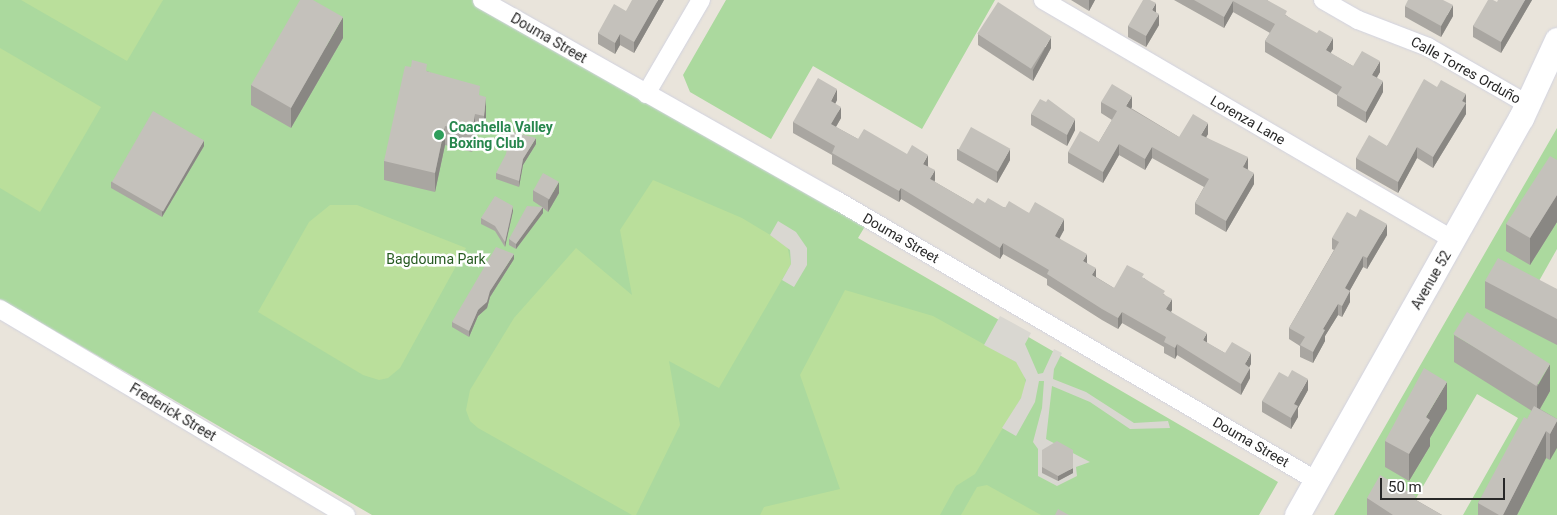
<!DOCTYPE html>
<meta charset="utf-8">
<style>
body{margin:0}
#map{position:relative;width:1557px;height:515px;overflow:hidden;background:#e9e4db;font-family:Roboto,sans-serif}
div>[style]{position:absolute}
.green>*{inset:0;background:#abd99e}
.pitch>*{inset:0;background:#badf9b}
.plaza>*{inset:0;background:#d9d7d1}
.roads{filter:drop-shadow(0 0 1px #d1d2df) drop-shadow(0 0 1px #d1d2df)}
.minor>*{height:18px;margin:-9px;padding:0 9px;transform-origin:9px;border-radius:9px;background:#fff}
.secondary>*{height:25px;margin:-12.5px;padding:0 12.5px;transform-origin:12.5px;border-radius:12.5px;background:#fff}
.wall>*{inset:0;background:#a9a6a1}
.shaded-wall>*{inset:0;background:#898783}
.building>*{inset:0;background:#c4c1bb;transform-origin:0 0}
.dots>*{width:14px;height:14px;translate:-50% -50%;box-sizing:border-box;border:2px solid #fff;border-radius:50%}
span{translate:-50% -50%;white-space:nowrap;text-align:center;line-height:1.15;-webkit-text-stroke:5px #fff;paint-order:stroke}
.street-label{font-size:14px;color:#282828}
.leisure-label{font-size:14px;color:#27864d;font-weight:700}
.left{translate:0 -50%;text-align:left}
.park-label{font-size:14px;color:#275b22}
.scale{position:absolute;left:1380px;top:478px;width:125px;height:22px;box-sizing:border-box;border:2px solid #282828;border-top:0;padding-left:6px;font-size:15px;line-height:18px;white-space:nowrap;color:#282828;-webkit-text-stroke:4px #fff;paint-order:stroke}
</style>
<div id="map">
<div class="green">
<div style="clip-path:polygon(0 0,494px 0,870px 218px,858px 238px,1278px 482px,1259px 515px,372px 515px,0 299px)"></div>
<div style="clip-path:polygon(726px 0,995px 0,922px 129px,813px 66px,771px 139px,690px 92px,683px 75px)"></div>
<div style="clip-path:polygon(1557px 128px,1557px 249px,1539px 281px,1557px 292px,1557px 515px,1463px 515px,1518px 418px,1477px 394px,1415px 500px,1440px 515px,1334px 515px)"></div>
</div>
<div class="pitch">
<div style="clip-path:polygon(21px 0,163px 0,127px 61px)"></div>
<div style="clip-path:polygon(0 48px,101px 107px,40px 212px,0 188px)"></div>
<div style="clip-path:polygon(653px 180px,742px 218px,787px 245px,791px 264px,719px 388px,669px 361px,680px 425px,636px 515px,632px 515px,478px 428px,470px 421px,466px 410px,470px 390px,514px 318px,576px 248px,632px 295px,620px 230px)"></div>
<div style="clip-path:polygon(330px 205px,357px 205px,466px 248px,400px 368px,388px 378px,379px 380px,363px 375px,258px 312px,309px 222px)"></div>
<div style="clip-path:polygon(845px 290px,933px 316px,1016px 362px,1024px 373px,1026px 389px,1021px 398px,975px 474px,956px 486px,940px 515px,760px 515px,764px 507px,840px 489px,800px 375px)"></div>
<div style="clip-path:polygon(987px 485px,1041px 515px,961px 515px,977px 487px)"></div>
</div>
<div class="plaza">
<div style="clip-path:polygon(778px 221px,796px 232px,807px 248px,807px 265px,794px 287px,782px 280px,791px 264px,790px 250px,770px 235px)"></div>
<div style="clip-path:polygon(1000px 316px,1031px 333px,1025px 344px,1038px 374px,1043px 373px,1054px 349px,1062px 353px,1054px 369px,1053px 379px,1086px 392px,1134px 423px,1168px 421px,1170px 428px,1130px 429px,1090px 402px,1052px 386px,1046px 439px,1090px 462px,1076px 467px,1077px 476px,1057px 486px,1038px 476px,1038px 449px,1033px 442px,1042px 408px,1044px 381px,1039px 381px,1035px 402px,1016px 436px,1002px 428px,1021px 398px,1026px 380px,1016px 362px,984px 345px)"></div>
</div>
<div class="roads">
<div class="minor">
<div style="left:482px;top:0;width:407px;rotate:29.5deg"></div>
<div style="left:836px;top:200px;width:557px;rotate:30.29deg"></div>
<div style="left:1043px;top:0;width:475px;rotate:30.3deg"></div>
<div style="left:1323px;top:0;width:40px;rotate:29.7deg"></div>
<div style="left:1358px;top:20px;width:75px;rotate:21.1deg"></div>
<div style="left:1428px;top:47px;width:114px;rotate:29.9deg"></div>
<div style="left:646px;top:94px;width:109px;rotate:-59.7deg"></div>
<div style="left:0;top:309px;width:403px;rotate:30.8deg"></div>
</div>
<div class="secondary">
<div style="left:1297px;top:515px;width:456px;rotate:-60.6deg"></div>
<div style="left:1521px;top:118px;width:86px;rotate:-65.2deg"></div>
</div>
</div>
<div class="wall">
<div style="clip-path:polygon(664px 0,634px 53px,620px 45px,615px 54px,598px 44px,598px 33px,626px 11px)"></div>
<div style="clip-path:polygon(1071px 0,1095px 0,1089px 11px)"></div>
<div style="clip-path:polygon(1174px 0,1267px 0,1287px 16px,1333px 49px,1330px 53px,1353px 66px,1380px 72px,1377px 77px,1383px 92px,1366px 123px,1337px 106px,1337px 95px,1265px 52px,1265px 41px,1270px 33px,1233px 12px,1224px 28px)"></div>
<div style="clip-path:polygon(1532px 0,1501px 53px,1473px 37px,1473px 26px,1497px 2px)"></div>
<div style="clip-path:polygon(1405px 6px,1453px 16px,1441px 37px,1405px 17px)"></div>
<div style="clip-path:polygon(1156px 12px,1159px 25px,1146px 47px,1128px 37px,1128px 26px)"></div>
<div style="clip-path:polygon(978px 34px,1051px 48px,1033px 81px,978px 45px)"></div>
<div style="clip-path:polygon(343px 38px,291px 128px,251px 105px,251px 85px)"></div>
<div style="clip-path:polygon(427px 71px,480px 96px,486px 117px,484px 135px,475px 133px,472px 152px,445px 145px,435px 192px,384px 180px,384px 161px)"></div>
<div style="clip-path:polygon(1437px 87px,1466px 94px,1466px 114px,1433px 168px,1417px 158px,1398px 193px,1356px 169px,1356px 158px,1387px 146px)"></div>
<div style="clip-path:polygon(837px 100px,835px 104px,841px 118px,836px 127px,858px 139px,928px 166px,935px 182px,973px 204px,985px 203px,1029px 213px,1064px 230px,1059px 238px,1087px 263px,1096px 277px,1114px 288px,1144px 278px,1165px 295px,1172px 310px,1171px 312px,1207px 343px,1225px 353px,1251px 364px,1249px 367px,1250px 378px,1241px 395px,1177px 355px,1175px 359px,1164px 353px,1164px 347px,1122px 323px,1118px 329px,1102px 320px,1047px 285px,1047px 279px,1003px 254px,1000px 259px,901px 199px,899px 202px,832px 164px,832px 155px,793px 133px,793px 122px)"></div>
<div style="clip-path:polygon(1101px 102px,1132px 107px,1131px 108px,1179px 137px,1208px 134px,1206px 137px,1248px 168px,1248px 169px,1254px 184px,1226px 232px,1195px 214px,1195px 203px,1204px 187px,1152px 158px,1145px 170px,1119px 155px,1103px 183px,1068px 163px,1068px 152px,1099px 142px,1112px 120px,1101px 113px)"></div>
<div style="clip-path:polygon(1031px 114px,1075px 130px,1067px 146px,1031px 125px)"></div>
<div style="clip-path:polygon(536px 144px,523px 165px,519px 187px,496px 179px,496px 173px)"></div>
<div style="clip-path:polygon(204px 146px,162px 217px,111px 188px,111px 182px)"></div>
<div style="clip-path:polygon(957px 149px,1010px 160px,997px 183px,957px 160px)"></div>
<div style="clip-path:polygon(1557px 160px,1557px 222px,1530px 265px,1506px 251px,1506px 224px)"></div>
<div style="clip-path:polygon(533px 190px,559px 193px,548px 212px,543px 208px,543px 213px,516px 249px,509px 245px,509px 239px,542px 207px,533px 201px)"></div>
<div style="clip-path:polygon(513px 211px,505px 247px,495px 231px,481px 224px,481px 218px)"></div>
<div style="clip-path:polygon(1387px 235px,1367px 269px,1363px 267px,1350px 290px,1350px 302px,1342px 317px,1338px 315px,1325px 336px,1325px 341px,1313px 363px,1300px 357px,1300px 346px,1289px 339px,1289px 328px,1334px 250px,1332px 249px,1332px 238px)"></div>
<div style="clip-path:polygon(514px 259px,490px 297px,487px 308px,478px 316px,469px 337px,452px 327px,452px 322px)"></div>
<div style="clip-path:polygon(1485px 281px,1557px 289px,1557px 345px,1485px 308px)"></div>
<div style="clip-path:polygon(1454px 335px,1550px 391px,1540px 409px,1557px 419px,1550px 460px,1546px 458px,1517px 515px,1478px 515px,1478px 503px,1532px 411px,1454px 362px)"></div>
<div style="clip-path:polygon(1308px 390px,1298px 408px,1298px 417px,1291px 429px,1262px 412px,1262px 401px)"></div>
<div style="clip-path:polygon(1447px 409px,1430px 438px,1430px 446px,1409px 481px,1385px 467px,1385px 441px)"></div>
<div style="clip-path:polygon(1042px 450px,1073px 473px,1058px 481px,1042px 473px)"></div>
<div style="clip-path:polygon(1367px 498px,1416px 500px,1442px 515px,1367px 515px)"></div>
</div>
<div class="shaded-wall">
<div style="clip-path:polygon(658px 0,664px 0,634px 53px,634px 42px)"></div>
<div style="clip-path:polygon(1089px 0,1095px 0,1089px 11px)"></div>
<div style="clip-path:polygon(1525px 0,1532px 0,1501px 53px,1501px 42px)"></div>
<div style="clip-path:polygon(1233px 1px,1233px 12px,1224px 28px,1224px 17px)"></div>
<div style="clip-path:polygon(1156px 3px,1156px 15px,1152px 10px)"></div>
<div style="clip-path:polygon(1453px 5px,1453px 16px,1441px 37px,1441px 26px)"></div>
<div style="clip-path:polygon(1159px 14px,1159px 25px,1146px 47px,1146px 36px)"></div>
<div style="clip-path:polygon(343px 17px,343px 38px,291px 128px,291px 108px)"></div>
<div style="clip-path:polygon(620px 34px,620px 45px,615px 54px,615px 43px)"></div>
<div style="clip-path:polygon(1051px 37px,1051px 48px,1033px 81px,1033px 70px)"></div>
<div style="clip-path:polygon(1333px 38px,1333px 49px,1326px 61px,1326px 50px)"></div>
<div style="clip-path:polygon(1380px 61px,1380px 72px,1372px 86px,1372px 75px)"></div>
<div style="clip-path:polygon(1383px 81px,1383px 92px,1366px 123px,1366px 112px)"></div>
<div style="clip-path:polygon(837px 89px,837px 100px,831px 112px,831px 101px)"></div>
<div style="clip-path:polygon(1466px 94px,1466px 114px,1433px 168px,1433px 157px)"></div>
<div style="clip-path:polygon(1132px 96px,1132px 107px,1126px 117px,1126px 106px)"></div>
<div style="clip-path:polygon(486px 97px,486px 117px,484px 135px,484px 116px)"></div>
<div style="clip-path:polygon(841px 107px,841px 118px,831px 135px,831px 124px)"></div>
<div style="clip-path:polygon(475px 114px,475px 133px,472px 152px,472px 133px)"></div>
<div style="clip-path:polygon(1075px 119px,1075px 130px,1067px 146px,1067px 135px)"></div>
<div style="clip-path:polygon(1208px 123px,1208px 134px,1201px 146px,1201px 135px)"></div>
<div style="clip-path:polygon(445px 126px,445px 145px,435px 192px,435px 173px)"></div>
<div style="clip-path:polygon(536px 138px,536px 144px,523px 165px,519px 187px,519px 181px,523px 159px)"></div>
<div style="clip-path:polygon(204px 140px,204px 146px,162px 217px,162px 212px)"></div>
<div style="clip-path:polygon(1119px 144px,1119px 155px,1103px 183px,1103px 172px)"></div>
<div style="clip-path:polygon(1152px 147px,1152px 158px,1145px 170px,1145px 159px)"></div>
<div style="clip-path:polygon(1417px 147px,1417px 158px,1398px 193px,1398px 182px)"></div>
<div style="clip-path:polygon(1010px 149px,1010px 160px,997px 183px,997px 172px)"></div>
<div style="clip-path:polygon(928px 155px,928px 166px,923px 175px,923px 164px)"></div>
<div style="clip-path:polygon(1248px 157px,1248px 168px,1243px 178px,1243px 167px)"></div>
<div style="clip-path:polygon(935px 170px,935px 181px,930px 179px)"></div>
<div style="clip-path:polygon(1254px 173px,1254px 184px,1226px 232px,1226px 221px)"></div>
<div style="clip-path:polygon(559px 182px,559px 193px,548px 212px,548px 201px)"></div>
<div style="clip-path:polygon(901px 188px,901px 199px,899px 202px,899px 191px)"></div>
<div style="clip-path:polygon(1557px 195px,1557px 222px,1530px 265px,1530px 238px)"></div>
<div style="clip-path:polygon(513px 206px,513px 211px,505px 247px,505px 242px)"></div>
<div style="clip-path:polygon(543px 207px,543px 213px,516px 249px,516px 244px)"></div>
<div style="clip-path:polygon(1064px 219px,1064px 230px,1055px 247px,1055px 236px)"></div>
<div style="clip-path:polygon(1387px 224px,1387px 235px,1367px 269px,1367px 258px)"></div>
<div style="clip-path:polygon(1003px 243px,1003px 254px,1000px 259px,1000px 248px)"></div>
<div style="clip-path:polygon(514px 254px,514px 259px,490px 297px,487px 308px,478px 316px,469px 337px,469px 331px,478px 310px,490px 291px)"></div>
<div style="clip-path:polygon(1087px 254px,1087px 265px,1083px 261px)"></div>
<div style="clip-path:polygon(1363px 256px,1363px 267px,1345px 299px,1345px 288px)"></div>
<div style="clip-path:polygon(1096px 268px,1096px 279px,1092px 275px)"></div>
<div style="clip-path:polygon(1350px 291px,1350px 302px,1342px 317px,1342px 306px)"></div>
<div style="clip-path:polygon(1172px 299px,1172px 310px,1166px 320px,1166px 309px)"></div>
<div style="clip-path:polygon(1338px 304px,1338px 315px,1325px 336px,1325px 341px,1313px 363px,1313px 352px,1323px 329px)"></div>
<div style="clip-path:polygon(1122px 312px,1122px 323px,1118px 329px,1118px 318px)"></div>
<div style="clip-path:polygon(1207px 333px,1207px 344px,1203px 340px)"></div>
<div style="clip-path:polygon(1177px 344px,1177px 355px,1175px 359px,1175px 348px)"></div>
<div style="clip-path:polygon(1251px 353px,1251px 364px,1245px 375px,1245px 364px)"></div>
<div style="clip-path:polygon(1550px 364px,1550px 391px,1537px 414px,1537px 387px)"></div>
<div style="clip-path:polygon(1250px 368px,1250px 378px,1241px 395px,1241px 384px)"></div>
<div style="clip-path:polygon(1308px 379px,1308px 390px,1298px 408px,1298px 417px,1291px 429px,1291px 418px,1294px 404px)"></div>
<div style="clip-path:polygon(1447px 382px,1447px 409px,1430px 438px,1430px 446px,1409px 481px,1409px 454px,1426px 417px)"></div>
<div style="clip-path:polygon(1557px 421px,1557px 448px,1550px 460px,1550px 434px)"></div>
<div style="clip-path:polygon(1546px 431px,1546px 458px,1517px 515px,1503px 515px)"></div>
<div style="clip-path:polygon(1073px 468px,1073px 473px,1058px 481px,1058px 476px)"></div>
</div>
<div class="building">
<div style="clip-path:polygon(300px 0,313px 0,343px 17px,291px 108px,251px 85px)"></div>
<div style="clip-path:polygon(632px 0,658px 0,634px 42px,620px 34px,615px 43px,598px 33px,614px 4px,626px 11px)"></div>
<div style="clip-path:polygon(1143px 0,1150px 0,1156px 3px,1152px 10px,1159px 14px,1146px 36px,1128px 26px)"></div>
<div style="clip-path:polygon(1194px 0,1267px 0,1287px 11px,1285px 15px,1317px 33px,1319px 30px,1333px 38px,1326px 50px,1353px 66px,1362px 51px,1380px 61px,1372px 75px,1383px 81px,1366px 112px,1337px 95px,1342px 87px,1265px 41px,1275px 24px,1233px 1px,1224px 17px)"></div>
<div style="clip-path:polygon(1408px 0,1443px 0,1453px 5px,1441px 26px,1405px 6px)"></div>
<div style="clip-path:polygon(1488px 0,1493px 0,1497px 2px,1498px 0,1525px 0,1501px 42px,1473px 26px)"></div>
<div style="left:998px;top:2px;width:64px;height:38px;rotate:33deg"></div>
<div style="clip-path:polygon(412px 60px,427px 64px,426px 71px,480px 86px,479px 95px,486px 97px,484px 116px,475px 114px,472px 133px,445px 126px,435px 173px,384px 161px,405px 66px,411px 67px)"></div>
<div style="clip-path:polygon(818px 78px,837px 89px,831px 101px,841px 107px,831px 124px,858px 139px,864px 129px,907px 154px,912px 145px,928px 155px,923px 164px,935px 170px,930px 179px,973px 204px,977px 198px,985px 203px,988px 198px,1005px 208px,1009px 201px,1029px 213px,1035px 202px,1064px 219px,1055px 236px,1087px 254px,1083px 261px,1096px 268px,1092px 275px,1114px 288px,1127px 265px,1144px 274px,1142px 277px,1165px 291px,1163px 294px,1172px 299px,1166px 309px,1207px 333px,1203px 340px,1225px 353px,1232px 342px,1251px 353px,1245px 364px,1250px 368px,1241px 384px,1177px 344px,1175px 348px,1164px 342px,1166px 337px,1122px 312px,1118px 318px,1102px 309px,1047px 274px,1049px 270px,1003px 243px,1000px 248px,901px 188px,899px 191px,832px 153px,835px 146px,793px 122px)"></div>
<div style="clip-path:polygon(1424px 79px,1437px 87px,1441px 80px,1466px 94px,1462px 101px,1466px 103px,1433px 157px,1417px 147px,1398px 182px,1356px 158px,1369px 135px,1387px 146px)"></div>
<div style="clip-path:polygon(1112px 84px,1132px 96px,1126px 106px,1179px 137px,1193px 114px,1208px 123px,1201px 135px,1248px 157px,1243px 167px,1254px 173px,1226px 221px,1195px 203px,1209px 179px,1152px 147px,1145px 159px,1119px 144px,1103px 172px,1068px 152px,1080px 131px,1099px 142px,1117px 111px,1101px 102px)"></div>
<div style="clip-path:polygon(1040px 99px,1046px 102px,1048px 99px,1075px 119px,1067px 135px,1031px 114px)"></div>
<div style="left:153px;top:111px;width:59px;height:82px;rotate:30deg"></div>
<div style="left:971px;top:127px;width:45px;height:26px;rotate:29deg"></div>
<div style="clip-path:polygon(510px 131px,536px 138px,523px 159px,519px 181px,496px 173px,506px 154px)"></div>
<div style="clip-path:polygon(1550px 156px,1557px 160px,1557px 195px,1530px 238px,1506px 224px)"></div>
<div style="left:543px;top:173px;width:18px;height:20px;rotate:29deg"></div>
<div style="clip-path:polygon(495px 196px,513px 206px,505px 242px,495px 226px,481px 218px)"></div>
<div style="clip-path:polygon(527px 206px,543px 207px,516px 244px,509px 239px)"></div>
<div style="clip-path:polygon(1360px 209px,1387px 224px,1367px 258px,1363px 256px,1345px 288px,1350px 291px,1342px 306px,1338px 304px,1323px 329px,1325px 330px,1313px 352px,1300px 345px,1305px 337px,1289px 328px,1339px 242px,1332px 238px,1347px 212px,1356px 217px)"></div>
<div style="clip-path:polygon(496px 247px,514px 254px,490px 291px,487px 302px,478px 310px,469px 331px,452px 322px)"></div>
<div style="clip-path:polygon(1498px 258px,1557px 289px,1557px 319px,1485px 281px)"></div>
<div style="left:1467px;top:312px;width:98px;height:26px;rotate:32deg"></div>
<div style="clip-path:polygon(1424px 368px,1447px 382px,1426px 417px,1430px 420px,1409px 454px,1385px 441px)"></div>
<div style="clip-path:polygon(1292px 370px,1308px 379px,1294px 404px,1298px 406px,1291px 418px,1262px 401px,1279px 372px,1288px 377px)"></div>
<div style="clip-path:polygon(1534px 406px,1557px 419px,1557px 421px,1550px 434px,1546px 431px,1503px 515px,1499px 515px,1478px 503px,1524px 417px,1527px 419px)"></div>
<div style="clip-path:polygon(1057px 441px,1073px 450px,1073px 468px,1058px 476px,1042px 467px,1042px 450px)"></div>
<div style="clip-path:polygon(1380px 475px,1416px 496px,1414px 499px,1442px 515px,1393px 515px,1367px 498px)"></div>
<div style="clip-path:polygon(1058px 509px,1069px 515px,1055px 515px)"></div>
</div>
<div class="dots">
<div style="left:439px;top:135px;background:#2e9e5b"></div>
</div>
<div class="street-label">
<span style="left:549px;top:38px;rotate:30deg">Douma Street</span>
<span style="left:1466px;top:70px;rotate:29deg">Calle Torres Orduño</span>
<span style="left:1248px;top:120px;rotate:30deg">Lorenza Lane</span>
<span style="left:901px;top:238px;rotate:30deg">Douma Street</span>
<span style="left:1431px;top:280px;rotate:-60deg">Avenue 52</span>
<span style="left:173px;top:412px;rotate:31deg">Frederick Street</span>
<span style="left:1251px;top:442px;rotate:30deg">Douma Street</span>
</div>
<div class="leisure-label">
<span class="left" style="left:449px;top:135px">Coachella Valley<br>Boxing Club</span>
</div>
<div class="park-label">
<span style="left:436px;top:259px">Bagdouma Park</span>
</div>
<div class="scale">50 m</div>
</div>
